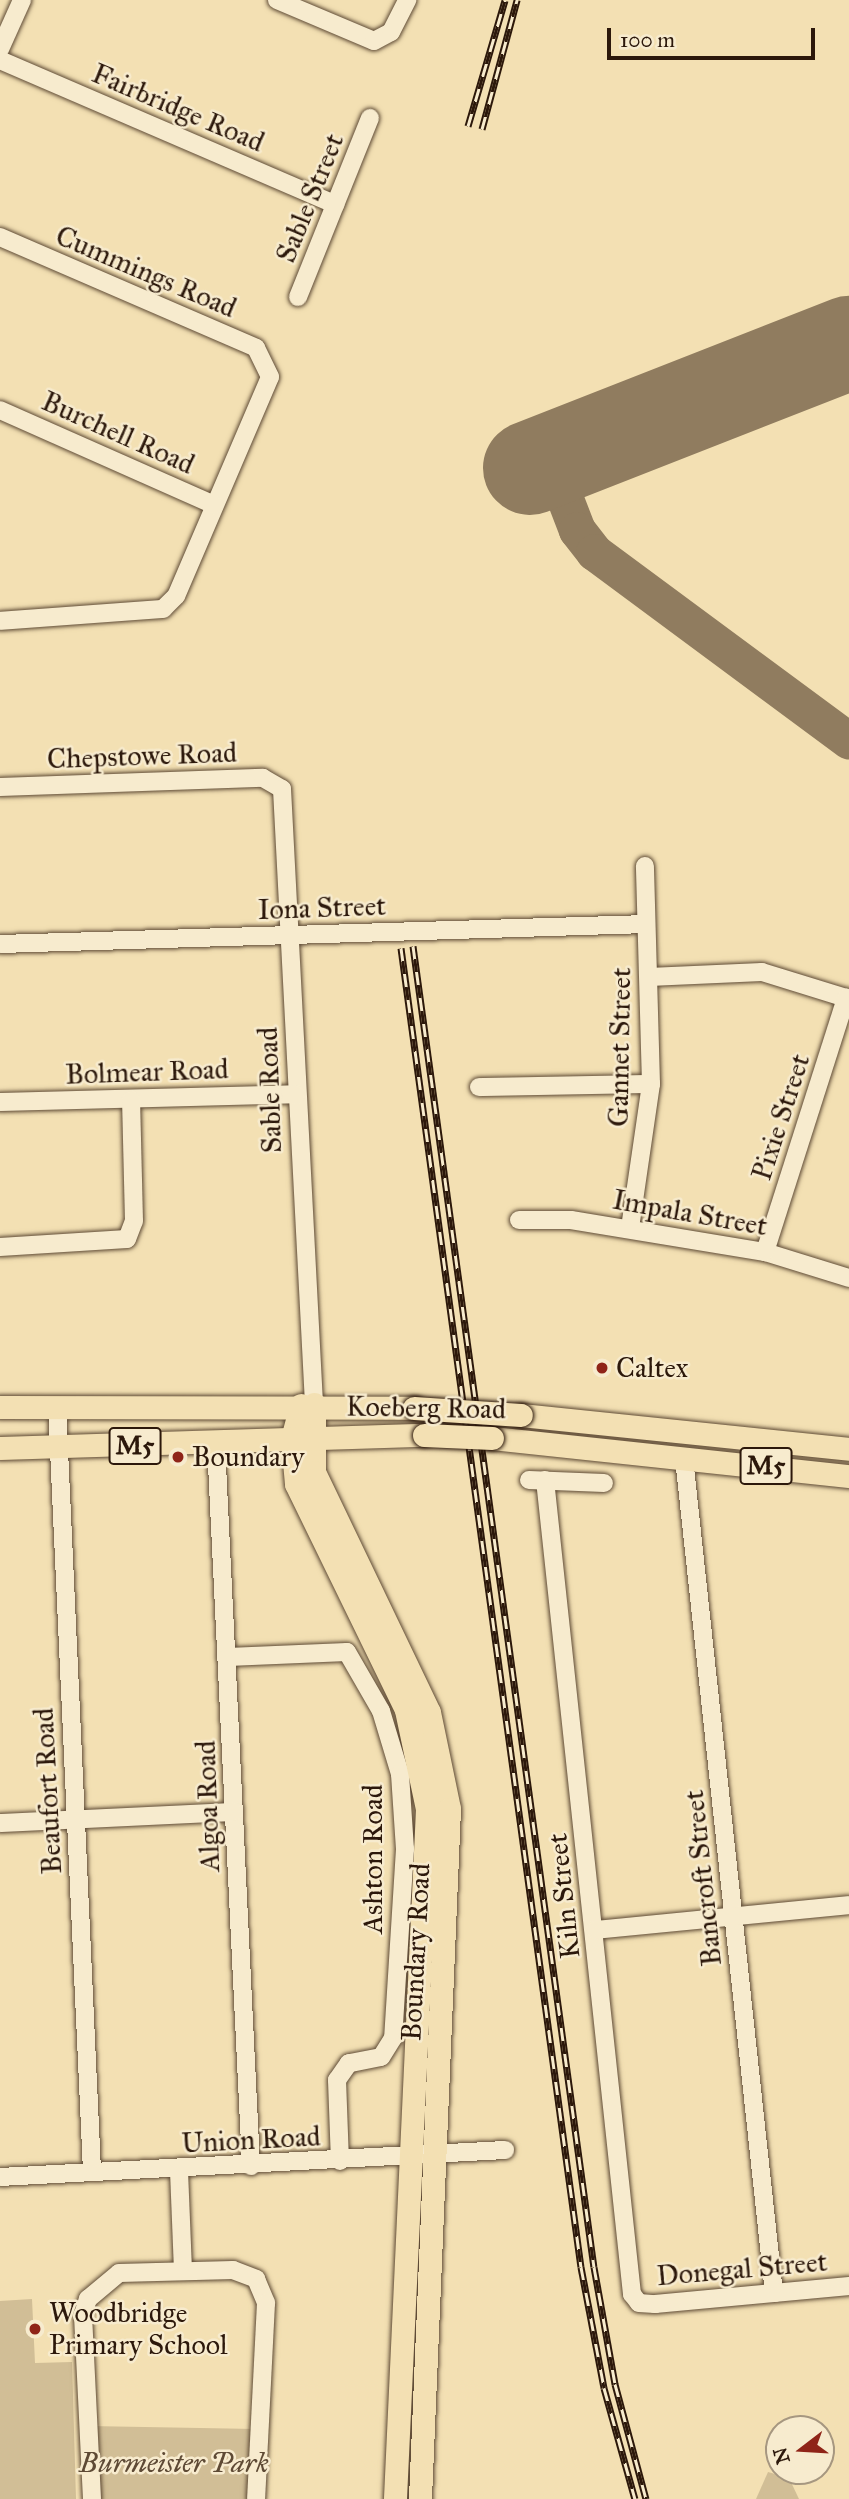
<!DOCTYPE html>
<style>
body{margin:0}
#map{position:relative;width:849px;height:2499px;overflow:hidden;background:#f3e0b3;font-family:"IM FELL Great Primer",serif}
div>[style]{position:absolute}
.green>*{inset:0;background:#d1be96;transform-origin:0 0}
.taxiway>*{height:37px;margin:-18.5px;padding:0 18.5px;transform-origin:18.5px;border-radius:18.5px;background:#907c5f}
.runway>*{height:94px;margin:-47px;padding:0 47px;transform-origin:47px;border-radius:47px;background:#907c5f}
.roads{filter:drop-shadow(0 0 2px #5e4a35) drop-shadow(0 0 2px #5e4a35)}
.minor>*{height:18px;margin:-9px;padding:0 9px;transform-origin:9px;border-radius:9px;background:#f7ebce}
.major>*{height:23px;margin:-11.5px;padding:0 11.5px;transform-origin:11.5px;border-radius:11.5px;background:#f3e0b3}
.rail>*{height:7px;margin-top:-3.5px;transform-origin:0;background:repeating-linear-gradient(90deg,#f7ebce 0 13px,#2c180b 0 26px);box-sizing:border-box;border-block:2px solid #2c180b}
.bridges{filter:drop-shadow(0 0 2px #2c180b) drop-shadow(0 0 2px #2c180b)}
.major-bridge>*{height:23px;margin:-11.5px;padding:0 11.5px;transform-origin:11.5px;border-radius:11.5px;background:#f3e0b3}
.dots>*{width:19px;height:19px;translate:-50% -50%;box-sizing:border-box;border:4px solid #f7ebce;border-radius:50%}
span{translate:-50% -50%;white-space:nowrap;text-align:center;line-height:1.15;-webkit-text-stroke:5px #f7ebce;paint-order:stroke}
.shield-label span{padding:2px 5px;background:#f7ebce;border:2px solid;border-radius:5px;-webkit-text-stroke-width:0}
.shield-label{font-size:26px;color:#2c180b;font-weight:700}
.street-label{font-size:28px;color:#2c180b}
.poi-label{font-size:28px;color:#2c180b}
.left{translate:0 -50%;text-align:left}
.park-label{font-size:28px;color:#5e4a35;font-style:italic}
.north{position:absolute;left:765px;top:2415px;width:70px;height:70px;box-sizing:border-box;background:#f7ebce;border:2px solid #a69780;border-radius:50%;rotate:253deg;font-size:19px;font-weight:700;line-height:28px;text-align:center;color:#2c180b}
.north::after{content:'';display:block;margin:auto;width:24px;height:32px;background:#8f2418;clip-path:polygon(50% 0,100% 100%,50% 72%,0 100%)}
.scale{position:absolute;left:607px;top:28px;width:208px;height:32px;box-sizing:border-box;border:4px solid #2c180b;border-top:0;padding-left:9px;font-size:21px;line-height:24px;white-space:nowrap;color:#2c180b;-webkit-text-stroke:5px #f7ebce;paint-order:stroke}
</style>
<div id="map">
<div class="green">
<div style="clip-path:polygon(32px 2299px,35px 2363px,72px 2362px,76px 2499px,0 2499px,0 2301px)"></div>
<div style="left:89px;top:2426px;width:171px;height:73px;rotate:1deg"></div>
<div style="clip-path:polygon(768px 2472px,789px 2478px,799px 2499px,756px 2499px)"></div>
</div>
<div class="taxiway">
<div style="left:550px;top:460px;width:75px;rotate:68.9deg"></div>
<div style="left:577px;top:530px;width:28px;rotate:52deg"></div>
<div style="left:594px;top:552px;width:317px;rotate:36.5deg"></div>
</div>
<div class="runway">
<div style="left:530px;top:468px;width:343px;rotate:-21.4deg"></div>
</div>
<div class="roads">
<div class="minor">
<div style="left:277px;top:0;width:105px;rotate:22.9deg"></div>
<div style="left:374px;top:41px;width:19px;rotate:-28deg"></div>
<div style="left:391px;top:32px;width:36px;rotate:-63deg"></div>
<div style="left:0;top:49px;width:54px;rotate:-65.8deg"></div>
<div style="left:0;top:60px;width:365px;rotate:23.3deg"></div>
<div style="left:0;top:237px;width:279px;rotate:23.4deg"></div>
<div style="left:256px;top:348px;width:32px;rotate:64deg"></div>
<div style="left:270px;top:377px;width:238px;rotate:113.2deg"></div>
<div style="left:176px;top:596px;width:18px;rotate:135deg"></div>
<div style="left:163px;top:609px;width:163px;rotate:175.8deg"></div>
<div style="left:298px;top:297px;width:193px;rotate:-68.1deg"></div>
<div style="left:0;top:410px;width:234px;rotate:23.9deg"></div>
<div style="left:0;top:787px;width:263px;rotate:-2deg"></div>
<div style="left:263px;top:778px;width:22px;rotate:30deg"></div>
<div style="left:282px;top:789px;width:616px;rotate:87.02deg"></div>
<div style="left:0;top:944px;width:646px;rotate:-1.77deg"></div>
<div style="left:649px;top:977px;width:113px;rotate:-2.5deg"></div>
<div style="left:762px;top:972px;width:91px;rotate:17.2deg"></div>
<div style="left:479px;top:1087px;width:172px;rotate:-1deg"></div>
<div style="left:0;top:1102px;width:296px;rotate:-1.5deg"></div>
<div style="left:519px;top:1220px;width:52px"></div>
<div style="left:571px;top:1220px;width:197px;rotate:9.4deg"></div>
<div style="left:765px;top:1252px;width:88px;rotate:17.2deg"></div>
<div style="left:630px;top:1228px;width:146px;rotate:-81.7deg"></div>
<div style="left:651px;top:1084px;width:218px;rotate:-91.6deg"></div>
<div style="left:0;top:1247px;width:127px;rotate:-3.6deg"></div>
<div style="left:127px;top:1239px;width:19px;rotate:-69deg"></div>
<div style="left:134px;top:1221px;width:121px;rotate:-91.4deg"></div>
<div style="left:765px;top:1252px;width:267px;rotate:-72.3deg"></div>
<div style="left:57px;top:1406px;width:767px;rotate:87.38deg"></div>
<div style="left:216px;top:1444px;width:723px;rotate:87.22deg"></div>
<div style="left:684px;top:1458px;width:840px;rotate:83.85deg"></div>
<div style="left:529px;top:1480px;width:75px;rotate:2.3deg"></div>
<div style="left:545px;top:1480px;width:819px;rotate:83.9deg"></div>
<div style="left:632px;top:2294px;width:11px;rotate:52deg"></div>
<div style="left:639px;top:2303px;width:16px;rotate:4deg"></div>
<div style="left:655px;top:2304px;width:195px;rotate:-5.3deg"></div>
<div style="left:228px;top:1657px;width:119px;rotate:-2.4deg"></div>
<div style="left:347px;top:1652px;width:68px;rotate:60deg"></div>
<div style="left:381px;top:1711px;width:66px;rotate:73.2deg"></div>
<div style="left:400px;top:1774px;width:75px;rotate:86.2deg"></div>
<div style="left:405px;top:1849px;width:189px;rotate:93.6deg"></div>
<div style="left:393px;top:2038px;width:22px;rotate:122deg"></div>
<div style="left:381px;top:2057px;width:33px;rotate:169deg"></div>
<div style="left:349px;top:2063px;width:21px;rotate:125deg"></div>
<div style="left:337px;top:2080px;width:81px;rotate:87.9deg"></div>
<div style="left:0;top:1823px;width:234px;rotate:-2.7deg"></div>
<div style="left:595px;top:1930px;width:255px;rotate:-5.6deg"></div>
<div style="left:179px;top:2171px;width:99px;rotate:87.7deg"></div>
<div style="left:0;top:2177px;width:506px;rotate:-3.06deg"></div>
<div style="left:92px;top:2499px;width:184px;rotate:-92.8deg"></div>
<div style="left:83px;top:2315px;width:17px;rotate:-73deg"></div>
<div style="left:88px;top:2299px;width:40px;rotate:-40deg"></div>
<div style="left:119px;top:2273px;width:114px;rotate:-1.5deg"></div>
<div style="left:233px;top:2270px;width:25px;rotate:21deg"></div>
<div style="left:256px;top:2279px;width:26px;rotate:67deg"></div>
<div style="left:266px;top:2303px;width:196px;rotate:92.9deg"></div>
</div>
<div class="major">
<div style="left:314px;top:1404px;width:68px;rotate:90deg"></div>
<div style="left:314px;top:1472px;width:266px;rotate:64.4deg"></div>
<div style="left:429px;top:1712px;width:99px;rotate:78.3deg"></div>
<div style="left:449px;top:1809px;width:691px;rotate:92.41deg"></div>
<div style="left:301px;top:1405px;width:35px;rotate:105deg"></div>
<div style="left:292px;top:1439px;width:45px;rotate:84.9deg"></div>
<div style="left:296px;top:1484px;width:251px;rotate:64deg"></div>
<div style="left:406px;top:1710px;width:101px;rotate:78deg"></div>
<div style="left:427px;top:1809px;width:691px;rotate:92.66deg"></div>
<div style="left:0;top:1407px;width:414px;rotate:0.1deg"></div>
<div style="left:521px;top:1415px;width:330px;rotate:5.9deg"></div>
<div style="left:492px;top:1438px;width:359px;rotate:6.1deg"></div>
<div style="left:0;top:1448px;width:424px;rotate:-1.8deg"></div>
</div>
</div>
<div class="rail">
<div style="left:468px;top:126px;width:131px;rotate:-73.6deg"></div>
<div style="left:482px;top:129px;width:134px;rotate:-74.8deg"></div>
<div style="left:413px;top:946px;width:1333px;rotate:82.2deg"></div>
<div style="left:594px;top:2267px;width:119px;rotate:79.8deg"></div>
<div style="left:615px;top:2384px;width:119px;rotate:74.9deg"></div>
<div style="left:401px;top:948px;width:1331px;rotate:82.23deg"></div>
<div style="left:581px;top:2267px;width:123px;rotate:79.2deg"></div>
<div style="left:604px;top:2388px;width:115px;rotate:74.4deg"></div>
</div>
<div class="bridges">
<div class="major-bridge">
<div style="left:414px;top:1408px;width:107px;rotate:3.7deg"></div>
<div style="left:424px;top:1435px;width:68px;rotate:2.5deg"></div>
</div>
</div>
<div class="dots">
<div style="left:602px;top:1368px;background:#8f2418"></div>
<div style="left:178px;top:1457px;background:#8f2418"></div>
<div style="left:35px;top:2329px;background:#8f2418"></div>
</div>
<div class="shield-label">
<span style="left:135px;top:1446px">M5</span>
<span style="left:766px;top:1466px">M5</span>
</div>
<div class="street-label">
<span style="left:178px;top:108px;rotate:23deg">Fairbridge Road</span>
<span style="left:310px;top:198px;rotate:-68deg">Sable Street</span>
<span style="left:146px;top:272px;rotate:23deg">Cummings Road</span>
<span style="left:118px;top:433px;rotate:24deg">Burchell Road</span>
<span style="left:142px;top:756px;rotate:-2deg">Chepstowe Road</span>
<span style="left:322px;top:908px;rotate:-2deg">Iona Street</span>
<span style="left:620px;top:1047px;rotate:-89deg">Gannet Street</span>
<span style="left:147px;top:1072px;rotate:-2deg">Bolmear Road</span>
<span style="left:270px;top:1090px;rotate:-92deg">Sable Road</span>
<span style="left:781px;top:1117px;rotate:-72deg">Pixie Street</span>
<span style="left:690px;top:1213px;rotate:10deg">Impala Street</span>
<span style="left:426px;top:1408px;rotate:1deg">Koeberg Road</span>
<span style="left:48px;top:1791px;rotate:-93deg">Beaufort Road</span>
<span style="left:208px;top:1806px;rotate:-92deg">Algoa Road</span>
<span style="left:373px;top:1859px;rotate:-90deg">Ashton Road</span>
<span style="left:703px;top:1878px;rotate:-96deg">Bancroft Street</span>
<span style="left:564px;top:1896px;rotate:-96deg">Kiln Street</span>
<span style="left:416px;top:1952px;rotate:-87deg">Boundary Road</span>
<span style="left:251px;top:2140px;rotate:-3deg">Union Road</span>
<span style="left:742px;top:2269px;rotate:-5deg">Donegal Street</span>
</div>
<div class="poi-label">
<span class="left" style="left:616px;top:1368px">Caltex</span>
<span class="left" style="left:192px;top:1457px">Boundary</span>
<span class="left" style="left:49px;top:2329px">Woodbridge<br>Primary School</span>
</div>
<div class="park-label">
<span style="left:174px;top:2463px">Burmeister Park</span>
</div>
<div class="north">N</div>
<div class="scale">100 m</div>
</div>
